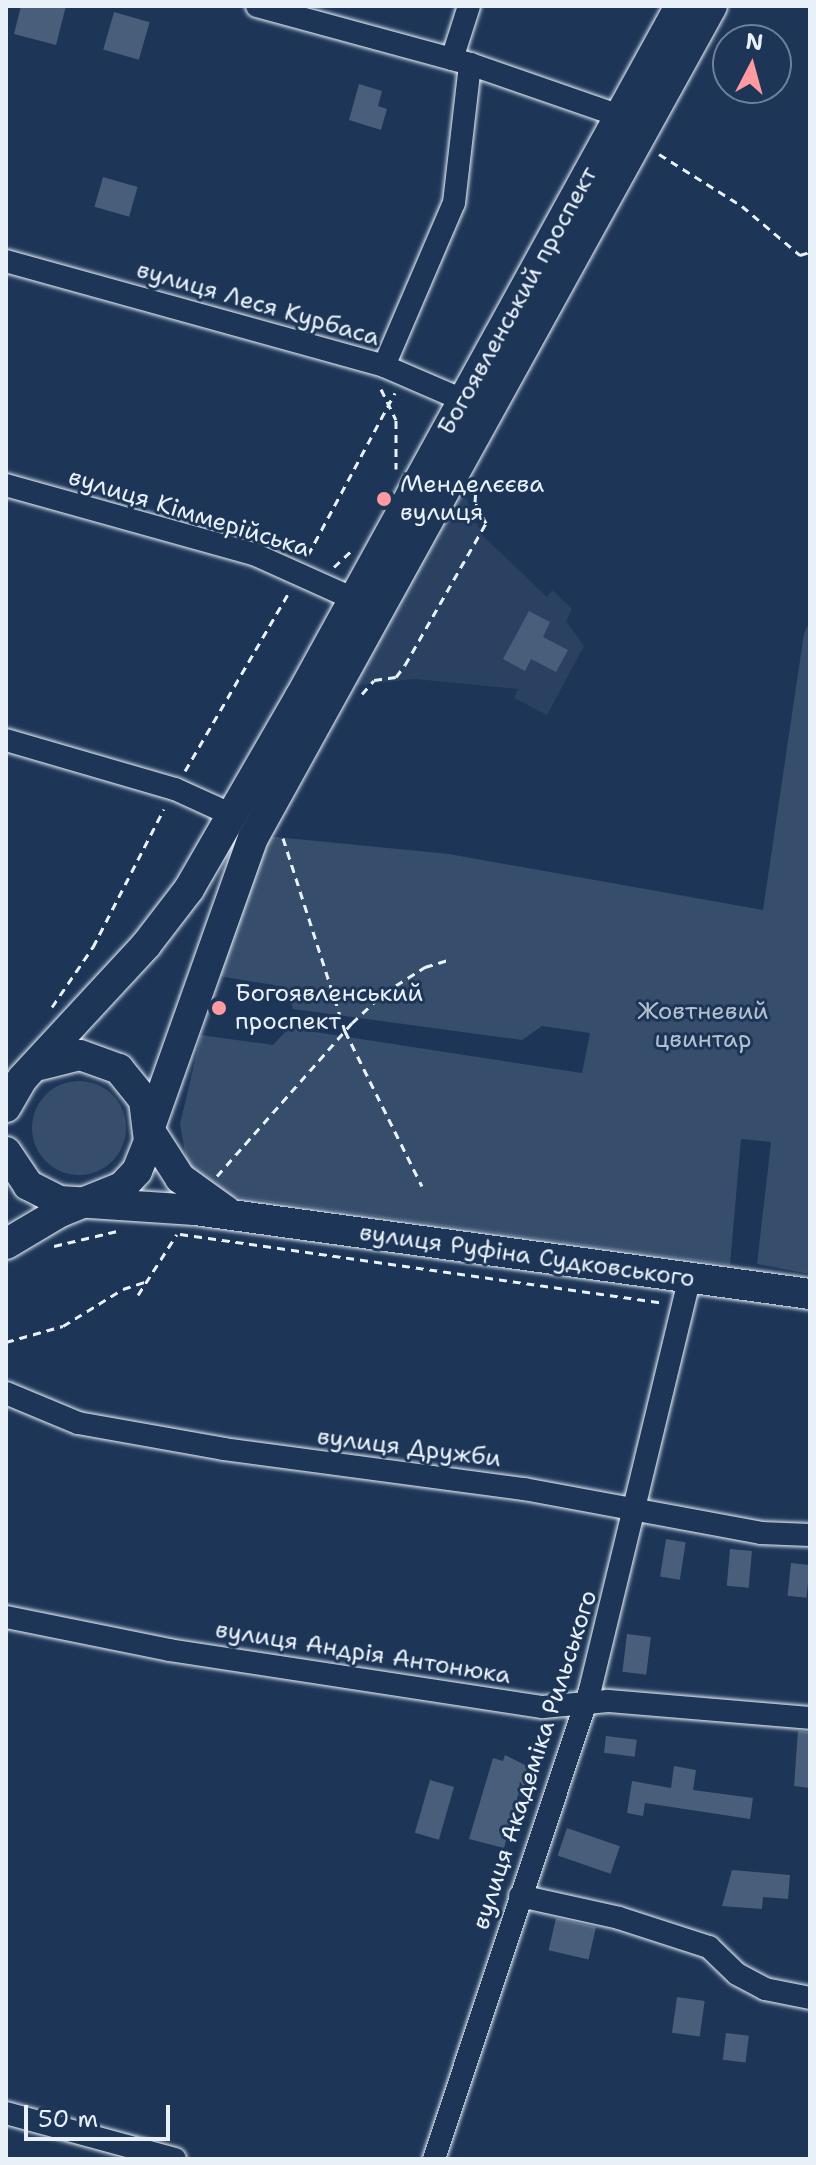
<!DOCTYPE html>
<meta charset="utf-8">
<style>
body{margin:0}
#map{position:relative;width:816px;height:2165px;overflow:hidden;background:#1d3557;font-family:"Shantell Sans",sans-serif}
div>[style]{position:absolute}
.built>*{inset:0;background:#2a4162}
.green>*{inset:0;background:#374d6c}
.round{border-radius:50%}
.building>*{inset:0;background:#495e7a;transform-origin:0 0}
.path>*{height:3px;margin-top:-1.5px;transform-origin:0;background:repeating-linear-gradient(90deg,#e8f1f8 0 8px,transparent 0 14px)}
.roads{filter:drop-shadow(0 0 2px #e8f1f8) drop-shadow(0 0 2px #e8f1f8)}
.street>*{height:22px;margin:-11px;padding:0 11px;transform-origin:11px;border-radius:11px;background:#1d3557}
.secondary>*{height:30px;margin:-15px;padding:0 15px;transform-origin:15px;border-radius:15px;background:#1d3557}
.dots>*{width:22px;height:22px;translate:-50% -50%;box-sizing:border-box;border:4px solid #1d3557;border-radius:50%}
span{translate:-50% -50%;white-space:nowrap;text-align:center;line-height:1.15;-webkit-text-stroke:6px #1d3557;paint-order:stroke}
.street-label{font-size:24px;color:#e8f1f8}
.poi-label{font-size:24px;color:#e8f1f8}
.left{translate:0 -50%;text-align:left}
.park-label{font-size:24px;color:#b3c0ce}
.frame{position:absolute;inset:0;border:8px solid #e8f1f8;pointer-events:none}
.north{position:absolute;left:712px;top:24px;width:80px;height:80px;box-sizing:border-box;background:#1d3557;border:2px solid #6e8097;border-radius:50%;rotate:6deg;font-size:22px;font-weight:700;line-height:32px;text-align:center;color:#e8f1f8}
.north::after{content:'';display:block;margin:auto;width:28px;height:36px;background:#ff9aa2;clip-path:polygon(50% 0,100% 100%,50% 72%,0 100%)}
.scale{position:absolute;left:24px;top:2105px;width:146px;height:36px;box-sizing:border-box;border:4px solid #e8f1f8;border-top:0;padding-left:10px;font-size:24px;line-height:28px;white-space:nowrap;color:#e8f1f8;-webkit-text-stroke:6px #1d3557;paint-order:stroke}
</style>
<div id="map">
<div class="built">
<div style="clip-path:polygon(462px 488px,482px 535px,547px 597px,552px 590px,572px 609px,566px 621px,584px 646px,547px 715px,514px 698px,518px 689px,415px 679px,350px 686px)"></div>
</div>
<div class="green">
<div style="clip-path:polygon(810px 621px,810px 1274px,757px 1264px,771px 1142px,741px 1139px,730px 1265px,222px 1195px,187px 1164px,180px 1124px,201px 1035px,273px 1045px,289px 1028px,582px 1073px,590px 1033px,542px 1026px,522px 1040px,293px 1009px,285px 987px,219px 976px,266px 836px,449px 854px,763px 910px,804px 633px)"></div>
<div class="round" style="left:32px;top:1081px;width:94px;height:94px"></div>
</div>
<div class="building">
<div style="clip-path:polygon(21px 6px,66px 6px,56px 45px,14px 34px)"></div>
<div style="left:114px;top:12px;width:37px;height:39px;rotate:16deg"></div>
<div style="clip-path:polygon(359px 84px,382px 91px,378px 106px,387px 109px,381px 130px,349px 120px)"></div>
<div style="left:103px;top:177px;width:36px;height:31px;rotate:16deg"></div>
<div style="clip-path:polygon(529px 611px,550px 622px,543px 637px,568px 650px,556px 672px,531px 659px,525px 671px,503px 659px)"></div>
<div style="left:666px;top:1539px;width:20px;height:38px;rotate:9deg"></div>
<div style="left:730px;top:1549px;width:22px;height:37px;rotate:5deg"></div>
<div style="left:791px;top:1563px;width:19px;height:33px;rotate:6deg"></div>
<div style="left:627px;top:1634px;width:24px;height:38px;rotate:7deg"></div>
<div style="clip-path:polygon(798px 1731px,810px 1732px,810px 1788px,794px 1786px)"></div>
<div style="left:606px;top:1736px;width:31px;height:17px;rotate:7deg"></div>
<div style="clip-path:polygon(505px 1755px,537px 1771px,529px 1799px,518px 1795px,504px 1848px,469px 1839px,493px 1758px,503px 1761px)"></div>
<div style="clip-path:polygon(674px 1766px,696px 1770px,693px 1790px,753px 1798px,750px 1819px,645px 1803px,643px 1816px,627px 1813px,632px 1781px,671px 1788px)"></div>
<div style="left:430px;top:1780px;width:25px;height:55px;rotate:16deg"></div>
<div style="left:567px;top:1828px;width:56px;height:29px;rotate:19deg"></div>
<div style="clip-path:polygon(732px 1870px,790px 1875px,788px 1899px,763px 1897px,762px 1909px,722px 1906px)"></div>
<div style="left:556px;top:1918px;width:41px;height:33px;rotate:13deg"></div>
<div style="left:677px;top:1997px;width:28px;height:36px;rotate:8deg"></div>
<div style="left:726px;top:2033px;width:23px;height:27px;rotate:7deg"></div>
</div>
<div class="path">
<div style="left:659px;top:154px;width:98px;rotate:32.1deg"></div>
<div style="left:742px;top:206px;width:76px;rotate:40.2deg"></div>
<div style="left:800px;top:255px;width:10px;rotate:-17deg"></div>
<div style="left:381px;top:389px;width:34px;rotate:64deg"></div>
<div style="left:396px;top:420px;width:49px;rotate:90deg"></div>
<div style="left:308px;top:555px;width:184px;rotate:-61.8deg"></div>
<div style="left:334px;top:567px;width:25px;rotate:-43deg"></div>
<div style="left:362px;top:694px;width:18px;rotate:-49deg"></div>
<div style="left:374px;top:680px;width:22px;rotate:-8deg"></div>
<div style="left:396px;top:677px;width:15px;rotate:-53deg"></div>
<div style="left:405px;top:665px;width:163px;rotate:-60.3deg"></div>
<div style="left:486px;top:523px;width:24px;rotate:-118deg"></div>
<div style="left:475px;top:502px;width:13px;rotate:-86deg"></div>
<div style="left:185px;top:771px;width:205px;rotate:-59.8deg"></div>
<div style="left:283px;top:838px;width:203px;rotate:72.2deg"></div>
<div style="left:345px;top:1031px;width:173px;rotate:63.6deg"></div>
<div style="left:52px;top:1007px;width:73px;rotate:-55.7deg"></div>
<div style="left:93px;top:947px;width:155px;rotate:-62.8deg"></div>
<div style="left:217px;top:1176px;width:204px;rotate:-48.6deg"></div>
<div style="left:352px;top:1023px;width:44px;rotate:-43.2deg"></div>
<div style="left:384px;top:993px;width:49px;rotate:-32.4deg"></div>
<div style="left:425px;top:967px;width:24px;rotate:-17deg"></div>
<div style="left:180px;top:1234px;width:488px;rotate:8.1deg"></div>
<div style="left:54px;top:1246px;width:65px;rotate:-13.4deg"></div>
<div style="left:138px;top:1295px;width:72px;rotate:-57.4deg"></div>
<div style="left:6px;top:1342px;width:59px;rotate:-15.7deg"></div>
<div style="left:63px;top:1326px;width:70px;rotate:-31.7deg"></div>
<div style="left:123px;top:1289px;width:23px;rotate:-18deg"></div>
</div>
<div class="roads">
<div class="street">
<div style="left:257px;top:6px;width:221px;rotate:15.2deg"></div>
<div style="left:470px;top:64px;width:159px;rotate:19.1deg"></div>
<div style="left:452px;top:59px;width:56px;rotate:-72.2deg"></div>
<div style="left:6px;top:261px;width:392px;rotate:15.5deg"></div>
<div style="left:384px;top:366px;width:98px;rotate:23.4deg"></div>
<div style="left:384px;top:366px;width:177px;rotate:-66.8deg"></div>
<div style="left:454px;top:203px;width:140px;rotate:-83.4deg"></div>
<div style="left:6px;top:485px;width:260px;rotate:15.6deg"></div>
<div style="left:256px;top:555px;width:107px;rotate:24.2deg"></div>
<div style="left:6px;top:740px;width:176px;rotate:16.2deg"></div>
<div style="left:175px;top:789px;width:63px;rotate:24.5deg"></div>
<div style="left:6px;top:1393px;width:78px;rotate:22.6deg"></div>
<div style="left:78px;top:1423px;width:148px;rotate:10.1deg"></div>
<div style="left:224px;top:1449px;width:303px;rotate:7.6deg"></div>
<div style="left:524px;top:1489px;width:241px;rotate:10.5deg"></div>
<div style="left:761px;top:1533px;width:49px;rotate:2.3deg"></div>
<div style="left:6px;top:1617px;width:166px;rotate:11.4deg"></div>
<div style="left:169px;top:1650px;width:378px;rotate:8.7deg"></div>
<div style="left:543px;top:1707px;width:65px;rotate:-5.3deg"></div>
<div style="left:608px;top:1701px;width:203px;rotate:4.8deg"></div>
<div style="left:520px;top:1896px;width:101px;rotate:12.5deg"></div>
<div style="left:619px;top:1918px;width:95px;rotate:17.9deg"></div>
<div style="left:709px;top:1947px;width:39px;rotate:44deg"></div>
<div style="left:737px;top:1974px;width:32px;rotate:28deg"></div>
<div style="left:765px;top:1989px;width:46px;rotate:11.3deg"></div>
<div style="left:6px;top:2113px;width:175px;rotate:15.2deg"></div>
<div style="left:434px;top:2159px;width:494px;rotate:-71.6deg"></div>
<div style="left:590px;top:1690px;width:424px;rotate:-76.4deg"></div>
</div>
<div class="secondary">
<div style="left:6px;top:1107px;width:32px;rotate:-60deg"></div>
<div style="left:22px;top:1079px;width:183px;rotate:-47.2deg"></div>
<div style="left:146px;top:945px;width:71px;rotate:-52.5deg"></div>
<div style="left:189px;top:889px;width:222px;rotate:-60deg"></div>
<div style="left:300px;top:697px;width:789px;rotate:-61.19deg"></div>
<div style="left:150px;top:1127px;width:307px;rotate:-70.4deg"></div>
<div style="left:253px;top:838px;width:950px;rotate:-61.12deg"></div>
<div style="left:150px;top:1131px;width:56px;rotate:57.4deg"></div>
<div style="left:180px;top:1178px;width:57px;rotate:35.7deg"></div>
<div style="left:6px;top:1152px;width:40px;rotate:56deg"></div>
<div style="left:28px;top:1185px;width:36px;rotate:27deg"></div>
<div style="left:60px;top:1201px;width:135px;rotate:3.8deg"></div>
<div style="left:195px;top:1210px;width:621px;rotate:7.78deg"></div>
<div style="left:6px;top:1244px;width:63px;rotate:-30.7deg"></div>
<div style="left:60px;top:1212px;width:67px;rotate:-22deg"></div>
<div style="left:122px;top:1187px;width:22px;rotate:-47deg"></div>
<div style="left:137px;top:1171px;width:32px;rotate:-68deg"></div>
<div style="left:149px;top:1141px;width:41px;rotate:-97deg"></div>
<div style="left:144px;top:1100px;width:40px;rotate:-129deg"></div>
<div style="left:119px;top:1069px;width:41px;rotate:-160.3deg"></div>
<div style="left:80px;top:1055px;width:41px;rotate:166deg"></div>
</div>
</div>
<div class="dots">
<div style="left:384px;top:499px;background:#ff9aa2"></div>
<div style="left:219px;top:1008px;background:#ff9aa2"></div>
</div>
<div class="street-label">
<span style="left:518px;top:301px;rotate:-61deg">Богоявленський проспект</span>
<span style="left:258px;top:304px;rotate:16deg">вулиця Леся Курбаса</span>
<span style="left:189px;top:513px;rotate:17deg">вулиця Кіммерійська</span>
<span style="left:527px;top:1256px;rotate:8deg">вулиця Руфіна Судковського</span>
<span style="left:409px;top:1448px;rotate:7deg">вулиця Дружби</span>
<span style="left:363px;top:1653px;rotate:9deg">вулиця Андрія Антонюка</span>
<span style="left:535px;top:1760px;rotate:-72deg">вулиця Академіка Рильського</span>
</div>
<div class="poi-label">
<span class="left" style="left:400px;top:499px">Менделєєва<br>вулиця</span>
<span class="left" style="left:235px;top:1008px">Богоявленський<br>проспект</span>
</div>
<div class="park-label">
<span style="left:703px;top:1026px">Жовтневий<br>цвинтар</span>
</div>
<div class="frame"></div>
<div class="north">N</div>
<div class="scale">50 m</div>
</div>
